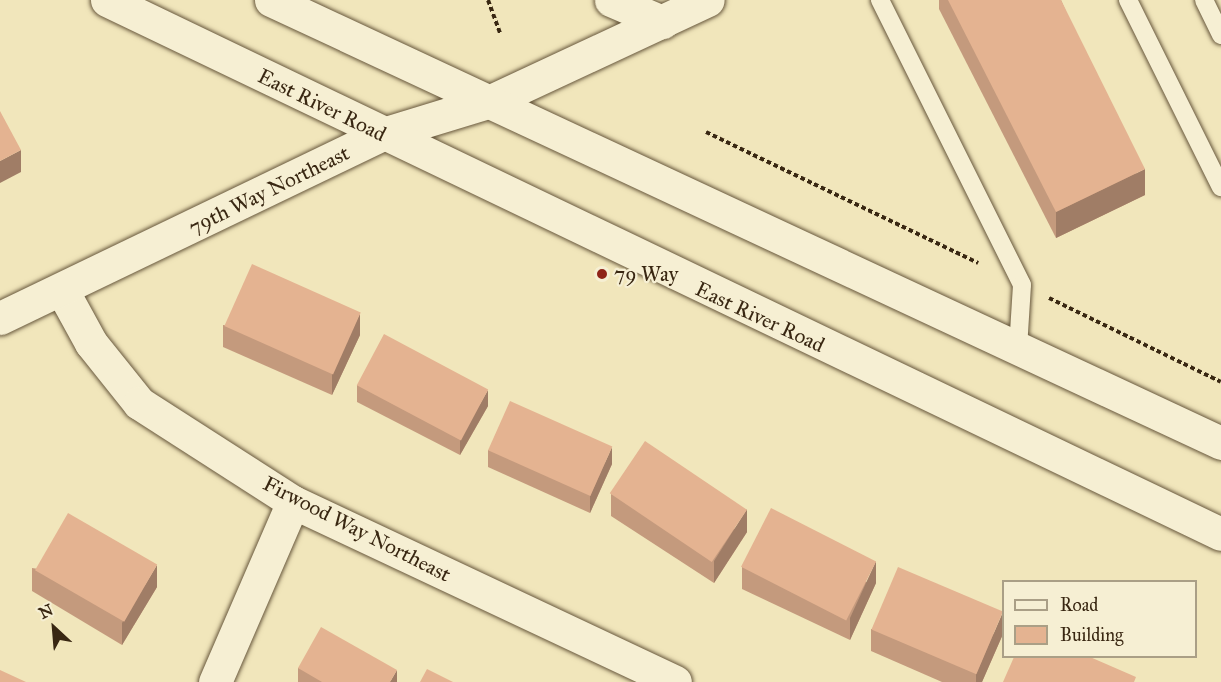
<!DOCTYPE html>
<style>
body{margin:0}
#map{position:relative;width:1221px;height:682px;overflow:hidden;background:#f1e6bb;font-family:"IM FELL Great Primer",serif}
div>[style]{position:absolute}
.path>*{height:4px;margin-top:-2px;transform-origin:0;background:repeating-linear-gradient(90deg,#392712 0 4.5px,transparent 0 7.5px)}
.roads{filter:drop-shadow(0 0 2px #67573c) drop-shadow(0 0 2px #67573c)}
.service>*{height:18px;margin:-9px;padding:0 9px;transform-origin:9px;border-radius:9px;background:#f6efd3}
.minor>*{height:33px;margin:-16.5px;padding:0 16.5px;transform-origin:16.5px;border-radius:16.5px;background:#f6efd3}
.secondary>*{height:33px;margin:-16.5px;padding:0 16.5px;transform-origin:16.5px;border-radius:16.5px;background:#f6efd3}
.wall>*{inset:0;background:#c49a7d}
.shaded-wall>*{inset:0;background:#a07d66}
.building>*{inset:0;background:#e4b391;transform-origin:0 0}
.dots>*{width:16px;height:16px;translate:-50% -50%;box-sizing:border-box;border:3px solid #f6efd3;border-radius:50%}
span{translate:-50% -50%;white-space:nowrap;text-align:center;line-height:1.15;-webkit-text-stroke:4.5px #f6efd3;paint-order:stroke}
.street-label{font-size:21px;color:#392712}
.poi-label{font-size:21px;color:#392712}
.left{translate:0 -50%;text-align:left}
.legend{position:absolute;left:1002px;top:580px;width:195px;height:78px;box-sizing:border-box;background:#f6efd3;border:2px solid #aa9f86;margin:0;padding:8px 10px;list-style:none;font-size:18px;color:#392712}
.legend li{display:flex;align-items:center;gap:12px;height:30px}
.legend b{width:30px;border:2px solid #aa9f86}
.north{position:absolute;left:24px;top:598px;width:60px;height:60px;-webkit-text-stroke:4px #f6efd3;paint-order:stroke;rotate:334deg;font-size:16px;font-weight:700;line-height:24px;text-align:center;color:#392712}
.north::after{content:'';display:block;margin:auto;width:21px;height:27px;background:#392712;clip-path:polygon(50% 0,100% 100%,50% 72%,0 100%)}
</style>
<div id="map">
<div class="path">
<div style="left:488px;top:0;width:35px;rotate:70deg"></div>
<div style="left:706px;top:132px;width:302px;rotate:25.7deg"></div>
<div style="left:1049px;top:298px;width:191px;rotate:26deg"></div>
</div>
<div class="roads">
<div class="service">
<div style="left:880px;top:0;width:318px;rotate:63.5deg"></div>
<div style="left:1022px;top:285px;width:63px;rotate:93.6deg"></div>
<div style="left:1128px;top:0;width:209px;rotate:63.6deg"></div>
<div style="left:1204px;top:0;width:39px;rotate:64deg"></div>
</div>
<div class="minor">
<div style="left:611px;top:0;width:56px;rotate:23.3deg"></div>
<div style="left:62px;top:290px;width:60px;rotate:61.3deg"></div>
<div style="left:91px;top:343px;width:77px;rotate:51.3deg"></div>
<div style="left:139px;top:403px;width:183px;rotate:32.7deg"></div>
<div style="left:293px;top:502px;width:422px;rotate:25.2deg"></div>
<div style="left:0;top:318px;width:425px;rotate:-25.7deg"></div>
<div style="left:383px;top:134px;width:113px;rotate:-17deg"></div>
<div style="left:491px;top:101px;width:239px;rotate:-25deg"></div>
<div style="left:215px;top:682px;width:196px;rotate:-66.6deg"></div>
</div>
<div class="secondary">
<div style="left:107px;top:0;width:1235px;rotate:25.61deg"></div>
<div style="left:271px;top:0;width:1048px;rotate:25deg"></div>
</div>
</div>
<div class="wall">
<div style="clip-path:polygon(939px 0,1061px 0,1145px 195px,1056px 238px,939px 9px)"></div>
<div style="clip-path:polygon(223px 325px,360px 335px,332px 395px,223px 347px)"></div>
<div style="clip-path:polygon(357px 385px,488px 406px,460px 455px,357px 402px)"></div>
<div style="clip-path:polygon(488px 450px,612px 464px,590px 513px,488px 467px)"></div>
<div style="clip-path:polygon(611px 494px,747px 532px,714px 583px,611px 516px)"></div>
<div style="clip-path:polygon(742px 567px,876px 583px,850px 640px,742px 589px)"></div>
<div style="clip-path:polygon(32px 568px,157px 587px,122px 645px,32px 591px)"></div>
<div style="clip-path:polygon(871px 629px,1003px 634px,982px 682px,942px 682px,871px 651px)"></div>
<div style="clip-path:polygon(298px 668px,397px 682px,298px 682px)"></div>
</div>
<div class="shaded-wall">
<div style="clip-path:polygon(21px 150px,21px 172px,0 183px,0 161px)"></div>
<div style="clip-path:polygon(1145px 169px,1145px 195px,1056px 238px,1056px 212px)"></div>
<div style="clip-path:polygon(360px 313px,360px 335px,332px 395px,332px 373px)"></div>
<div style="clip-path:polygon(488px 390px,488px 406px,460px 455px,460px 439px)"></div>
<div style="clip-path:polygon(612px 447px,612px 464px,590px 513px,590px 496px)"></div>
<div style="clip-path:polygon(747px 509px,747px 532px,714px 583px,714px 561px)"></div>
<div style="clip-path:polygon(876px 561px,876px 583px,850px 640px,850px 618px)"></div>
<div style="clip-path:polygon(157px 565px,157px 587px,122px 645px,122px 623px)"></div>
<div style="clip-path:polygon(1003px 612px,1003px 634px,982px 682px,976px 682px,976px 674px)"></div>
<div style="clip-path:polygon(397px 670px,397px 682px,390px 682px)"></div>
</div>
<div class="building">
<div style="clip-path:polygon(948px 0,1061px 0,1145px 169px,1056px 212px)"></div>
<div style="clip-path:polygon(0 111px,21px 150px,0 161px)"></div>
<div style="left:252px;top:264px;width:119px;height:68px;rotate:24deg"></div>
<div style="left:384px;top:334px;width:118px;height:58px;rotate:28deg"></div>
<div style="left:510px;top:401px;width:112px;height:54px;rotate:24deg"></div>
<div style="left:645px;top:441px;width:123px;height:63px;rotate:34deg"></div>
<div style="left:771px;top:508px;width:118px;height:66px;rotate:27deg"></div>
<div style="left:68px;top:513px;width:103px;height:66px;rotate:30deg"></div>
<div style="left:898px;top:567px;width:114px;height:68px;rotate:23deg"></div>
<div style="clip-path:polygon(321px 627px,397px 670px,390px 682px,322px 682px,298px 668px)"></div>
<div style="clip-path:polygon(1014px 657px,1090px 657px,1136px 677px,1134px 682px,1003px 682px)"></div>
<div style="clip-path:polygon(427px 669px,453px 682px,420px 682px)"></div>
<div style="clip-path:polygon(0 670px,26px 682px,0 682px)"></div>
</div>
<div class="dots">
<div style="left:602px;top:274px;background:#8f2418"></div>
</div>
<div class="street-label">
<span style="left:322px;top:105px;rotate:26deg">East River Road</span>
<span style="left:269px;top:190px;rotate:-26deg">79th Way Northeast</span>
<span style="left:760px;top:317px;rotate:25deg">East River Road</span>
<span style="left:357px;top:529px;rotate:27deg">Firwood Way Northeast</span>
</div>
<div class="poi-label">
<span class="left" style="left:614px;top:274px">79 Way</span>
</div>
<ul class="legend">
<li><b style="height:8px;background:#f6efd3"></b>Road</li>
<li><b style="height:16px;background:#e4b391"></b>Building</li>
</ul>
<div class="north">N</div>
</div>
